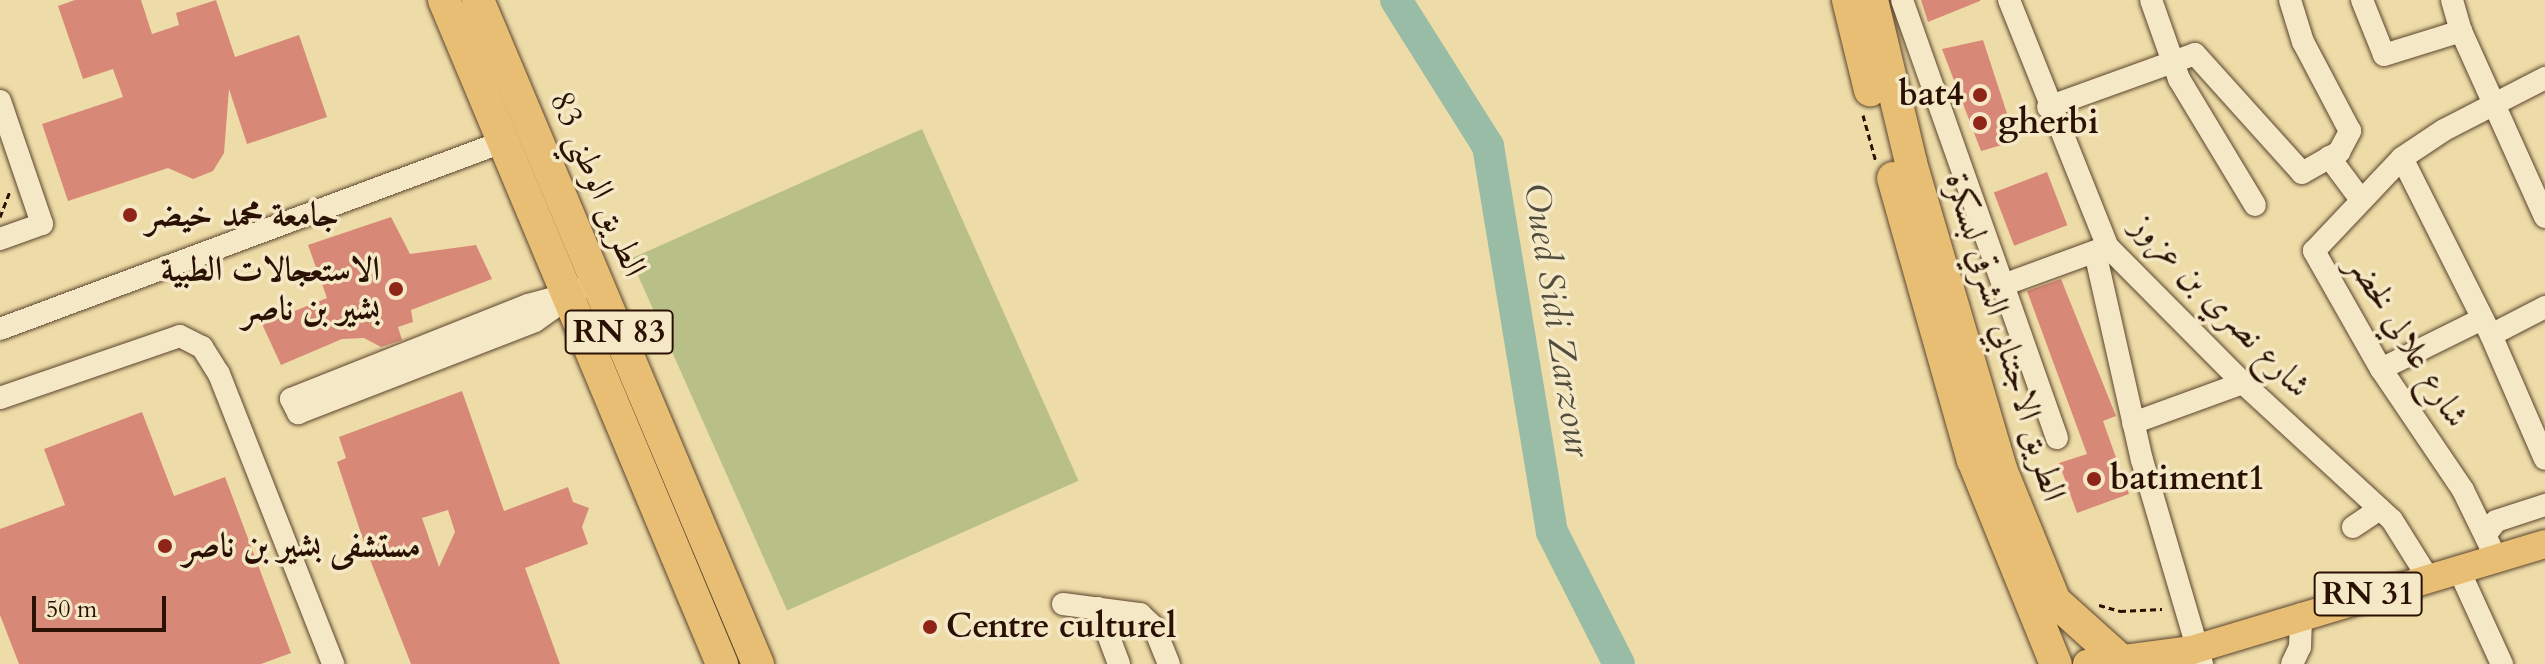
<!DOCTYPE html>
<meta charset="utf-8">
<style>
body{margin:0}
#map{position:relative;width:2545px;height:664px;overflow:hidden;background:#eedca8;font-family:Cardo,Amiri,serif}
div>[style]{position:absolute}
.green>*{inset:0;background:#b8c088;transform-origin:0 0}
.river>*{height:32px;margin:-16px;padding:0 16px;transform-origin:16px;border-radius:16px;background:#99bca6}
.building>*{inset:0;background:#d88877;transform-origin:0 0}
.path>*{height:3px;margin-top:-1.5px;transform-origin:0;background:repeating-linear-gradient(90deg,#2a1103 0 6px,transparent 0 10px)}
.roads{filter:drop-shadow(0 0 2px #5b442c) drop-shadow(0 0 2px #5b442c)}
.minor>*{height:22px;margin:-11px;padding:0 11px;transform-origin:11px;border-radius:11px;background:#f4e8c6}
.major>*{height:28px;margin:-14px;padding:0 14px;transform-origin:14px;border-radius:14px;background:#e7be74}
.highway>*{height:32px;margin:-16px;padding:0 16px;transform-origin:16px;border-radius:16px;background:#e7be74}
.dots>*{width:22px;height:22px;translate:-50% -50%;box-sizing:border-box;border:4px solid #f4e8c6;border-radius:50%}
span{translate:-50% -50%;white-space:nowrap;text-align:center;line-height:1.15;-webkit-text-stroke:7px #f4e8c6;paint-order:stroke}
.shield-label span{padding:2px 6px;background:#f4e8c6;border:2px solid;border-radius:6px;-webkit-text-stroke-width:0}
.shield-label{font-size:32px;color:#2a1103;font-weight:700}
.poi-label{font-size:34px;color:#2a1103;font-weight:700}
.right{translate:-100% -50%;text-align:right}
.left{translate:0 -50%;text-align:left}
.street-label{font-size:34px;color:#2a1103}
.water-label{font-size:36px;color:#514d3c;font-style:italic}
.scale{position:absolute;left:32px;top:596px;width:134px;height:36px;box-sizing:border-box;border:4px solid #2a1103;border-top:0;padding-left:10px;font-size:24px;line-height:28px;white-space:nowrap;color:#2a1103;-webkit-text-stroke:6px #f4e8c6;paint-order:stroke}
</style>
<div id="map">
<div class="green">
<div style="left:922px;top:129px;width:385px;height:319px;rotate:66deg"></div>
</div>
<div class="river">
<div style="left:1396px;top:0;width:173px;rotate:57.8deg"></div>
<div style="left:1488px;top:146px;width:391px;rotate:80.6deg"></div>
<div style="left:1552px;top:532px;width:148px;rotate:63.1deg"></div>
</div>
<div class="building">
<div style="clip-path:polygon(75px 0,141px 0,152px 34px,179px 25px,176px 13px,216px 0,235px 57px,299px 35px,327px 117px,247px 144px,229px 89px,224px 153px,213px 171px,193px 179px,168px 168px,68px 201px,42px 124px,123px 97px,113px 69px,83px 79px,58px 6px)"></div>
<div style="clip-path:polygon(1921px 0,1980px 0,1980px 1px,1928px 22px)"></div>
<div style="clip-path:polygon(1983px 40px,2016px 141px,1981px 151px,1942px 49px)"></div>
<div style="left:2047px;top:172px;width:57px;height:57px;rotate:69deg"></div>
<div style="clip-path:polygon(391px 217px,410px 254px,476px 245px,492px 279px,411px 310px,413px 322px,398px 327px,402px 340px,381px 347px,364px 338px,342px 339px,281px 365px,262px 324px,327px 298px,308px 245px)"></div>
<div style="clip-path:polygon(2061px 279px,2116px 416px,2103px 421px,2129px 494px,2077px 513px,2059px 463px,2087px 454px,2027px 291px)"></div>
<div style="clip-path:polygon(evenodd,462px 391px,504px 511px,568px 487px,573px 502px,589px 508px,582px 527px,588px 544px,525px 568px,560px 664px,411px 664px,369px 557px,337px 462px,346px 458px,339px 437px,462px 391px,448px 510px,455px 532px,439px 567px,422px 518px,448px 510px)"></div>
<div style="clip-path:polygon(142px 412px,174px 496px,225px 477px,291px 653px,261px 664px,19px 664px,0 615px,0 529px,65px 505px,44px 449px)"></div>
</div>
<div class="path">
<div style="left:1863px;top:115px;width:49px;rotate:74.5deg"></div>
<div style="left:0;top:217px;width:28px;rotate:-69deg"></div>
<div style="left:2099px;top:605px;width:22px;rotate:16deg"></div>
<div style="left:2120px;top:611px;width:42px;rotate:-2.7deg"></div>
</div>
<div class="roads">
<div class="minor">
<div style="left:1902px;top:0;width:302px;rotate:70.5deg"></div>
<div style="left:2009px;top:0;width:266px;rotate:68.2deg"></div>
<div style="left:2108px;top:247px;width:192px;rotate:45.2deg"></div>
<div style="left:2243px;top:383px;width:202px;rotate:42.6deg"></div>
<div style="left:2392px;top:520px;width:66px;rotate:58deg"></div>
<div style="left:2151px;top:0;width:84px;rotate:70.5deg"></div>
<div style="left:2179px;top:79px;width:147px;rotate:58.9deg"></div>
<div style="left:2362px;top:0;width:59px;rotate:68.2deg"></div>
<div style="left:2384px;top:55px;width:81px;rotate:-17.3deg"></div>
<div style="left:2452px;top:0;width:32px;rotate:74deg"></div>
<div style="left:2461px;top:31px;width:204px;rotate:65.7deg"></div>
<div style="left:0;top:101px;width:130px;rotate:71.1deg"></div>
<div style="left:42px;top:224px;width:45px;rotate:160.3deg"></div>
<div style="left:2048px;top:107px;width:156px;rotate:-19.8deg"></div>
<div style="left:2195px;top:54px;width:160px;rotate:48deg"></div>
<div style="left:2302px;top:173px;width:43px;rotate:-29.6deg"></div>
<div style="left:2339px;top:152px;width:24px;rotate:-62deg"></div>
<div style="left:2350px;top:131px;width:101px;rotate:-117.8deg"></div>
<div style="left:2303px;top:42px;width:44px;rotate:-107.2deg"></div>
<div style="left:2329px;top:157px;width:54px;rotate:53.3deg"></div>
<div style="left:2402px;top:158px;width:198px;rotate:63.3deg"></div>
<div style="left:2491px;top:335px;width:135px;rotate:66.5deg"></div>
<div style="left:2095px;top:252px;width:213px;rotate:77.3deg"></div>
<div style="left:2142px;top:460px;width:213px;rotate:73.6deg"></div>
<div style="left:569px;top:294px;width:42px;rotate:165deg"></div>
<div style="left:528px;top:305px;width:255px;rotate:158.4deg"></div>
<div style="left:291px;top:399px;width:16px;rotate:63deg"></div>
<div style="left:298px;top:413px;width:254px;rotate:-21.2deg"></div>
<div style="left:535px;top:321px;width:55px;rotate:-35.4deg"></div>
<div style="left:0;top:329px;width:539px;rotate:-20.42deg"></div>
<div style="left:2491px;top:335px;width:61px;rotate:-27.4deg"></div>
<div style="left:2381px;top:369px;width:113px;rotate:-26.3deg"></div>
<div style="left:0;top:398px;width:190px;rotate:-19deg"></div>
<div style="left:180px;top:336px;width:25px;rotate:27deg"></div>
<div style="left:202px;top:347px;width:32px;rotate:58deg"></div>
<div style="left:219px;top:374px;width:312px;rotate:68.5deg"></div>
<div style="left:2133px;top:423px;width:117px;rotate:-20deg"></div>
<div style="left:2057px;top:438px;width:162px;rotate:-109.4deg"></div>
<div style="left:2003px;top:285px;width:111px;rotate:-20.1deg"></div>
<div style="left:2353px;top:527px;width:32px;rotate:-34deg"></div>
<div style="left:2486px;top:534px;width:16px;rotate:-52deg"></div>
<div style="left:2496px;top:521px;width:52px;rotate:-18.1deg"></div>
<div style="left:2495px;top:556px;width:73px;rotate:-115.9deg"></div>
<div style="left:2463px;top:490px;width:146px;rotate:-124.1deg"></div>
<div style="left:2381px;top:369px;width:136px;rotate:-119.6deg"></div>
<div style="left:2314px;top:251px;width:128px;rotate:-46.6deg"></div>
<div style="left:2402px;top:158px;width:50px;rotate:-33.7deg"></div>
<div style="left:2444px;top:130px;width:114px;rotate:-27.2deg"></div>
<div style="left:2458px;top:568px;width:106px;rotate:65.4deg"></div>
<div style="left:1063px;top:604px;width:78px;rotate:7.4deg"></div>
<div style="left:1140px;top:614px;width:19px;rotate:43deg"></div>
<div style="left:1154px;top:627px;width:40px;rotate:68deg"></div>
<div style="left:1098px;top:608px;width:60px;rotate:69.4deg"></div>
<div style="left:2292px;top:664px;width:19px;rotate:-65deg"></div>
<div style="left:2300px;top:647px;width:33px;rotate:-88deg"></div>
</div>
<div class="major">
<div style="left:2087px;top:664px;width:106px;rotate:-7.6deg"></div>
<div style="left:2192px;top:650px;width:369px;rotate:-16.7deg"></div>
</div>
<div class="highway">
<div style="left:444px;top:0;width:720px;rotate:67.28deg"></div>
<div style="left:478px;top:0;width:721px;rotate:67.14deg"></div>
<div style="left:1848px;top:0;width:93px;rotate:76.3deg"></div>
<div style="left:1872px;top:0;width:168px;rotate:76.5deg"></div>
<div style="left:1911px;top:163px;width:319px;rotate:73.6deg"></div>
<div style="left:2001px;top:469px;width:143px;rotate:67.8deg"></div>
<div style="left:2055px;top:601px;width:94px;rotate:42deg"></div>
<div style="left:1893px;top:178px;width:293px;rotate:74.2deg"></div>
<div style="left:1973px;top:460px;width:220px;rotate:67.9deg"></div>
</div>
</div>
<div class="dots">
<div style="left:1980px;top:95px;background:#8f2418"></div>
<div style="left:1980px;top:123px;background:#8f2418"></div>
<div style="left:130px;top:215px;background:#8f2418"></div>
<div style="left:396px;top:289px;background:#8f2418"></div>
<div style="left:2094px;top:479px;background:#8f2418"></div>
<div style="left:165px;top:546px;background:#8f2418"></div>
<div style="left:930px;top:627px;background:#8f2418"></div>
</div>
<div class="shield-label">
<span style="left:619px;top:332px">RN 83</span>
<span style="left:2368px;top:594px">RN 31</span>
</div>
<div class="poi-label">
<span class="right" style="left:1964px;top:95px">bat4</span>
<span class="left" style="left:1998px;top:123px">gherbi</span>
<span class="left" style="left:146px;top:215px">جامعة محمد خيضر</span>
<span class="right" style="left:380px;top:289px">الاستعجالات الطبية<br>بشير بن ناصر</span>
<span class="left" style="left:2110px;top:479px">batiment1</span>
<span class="left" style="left:183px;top:546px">مستشفى بشير بن ناصر</span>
<span class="left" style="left:946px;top:627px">Centre culturel</span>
</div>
<div class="street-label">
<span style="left:598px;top:184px;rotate:67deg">الطريق الوطني 83</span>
<span style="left:2221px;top:306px;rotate:46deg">شارع نصري بن عزوز</span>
<span style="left:2005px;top:337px;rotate:73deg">الطريق الاجتنابي الشرقي لبسكرة</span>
<span style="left:2408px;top:341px;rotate:58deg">شارع علالي لخضر</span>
</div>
<div class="water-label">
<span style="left:1557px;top:320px;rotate:81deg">Oued Sidi Zarzour</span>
</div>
<div class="scale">50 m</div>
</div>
